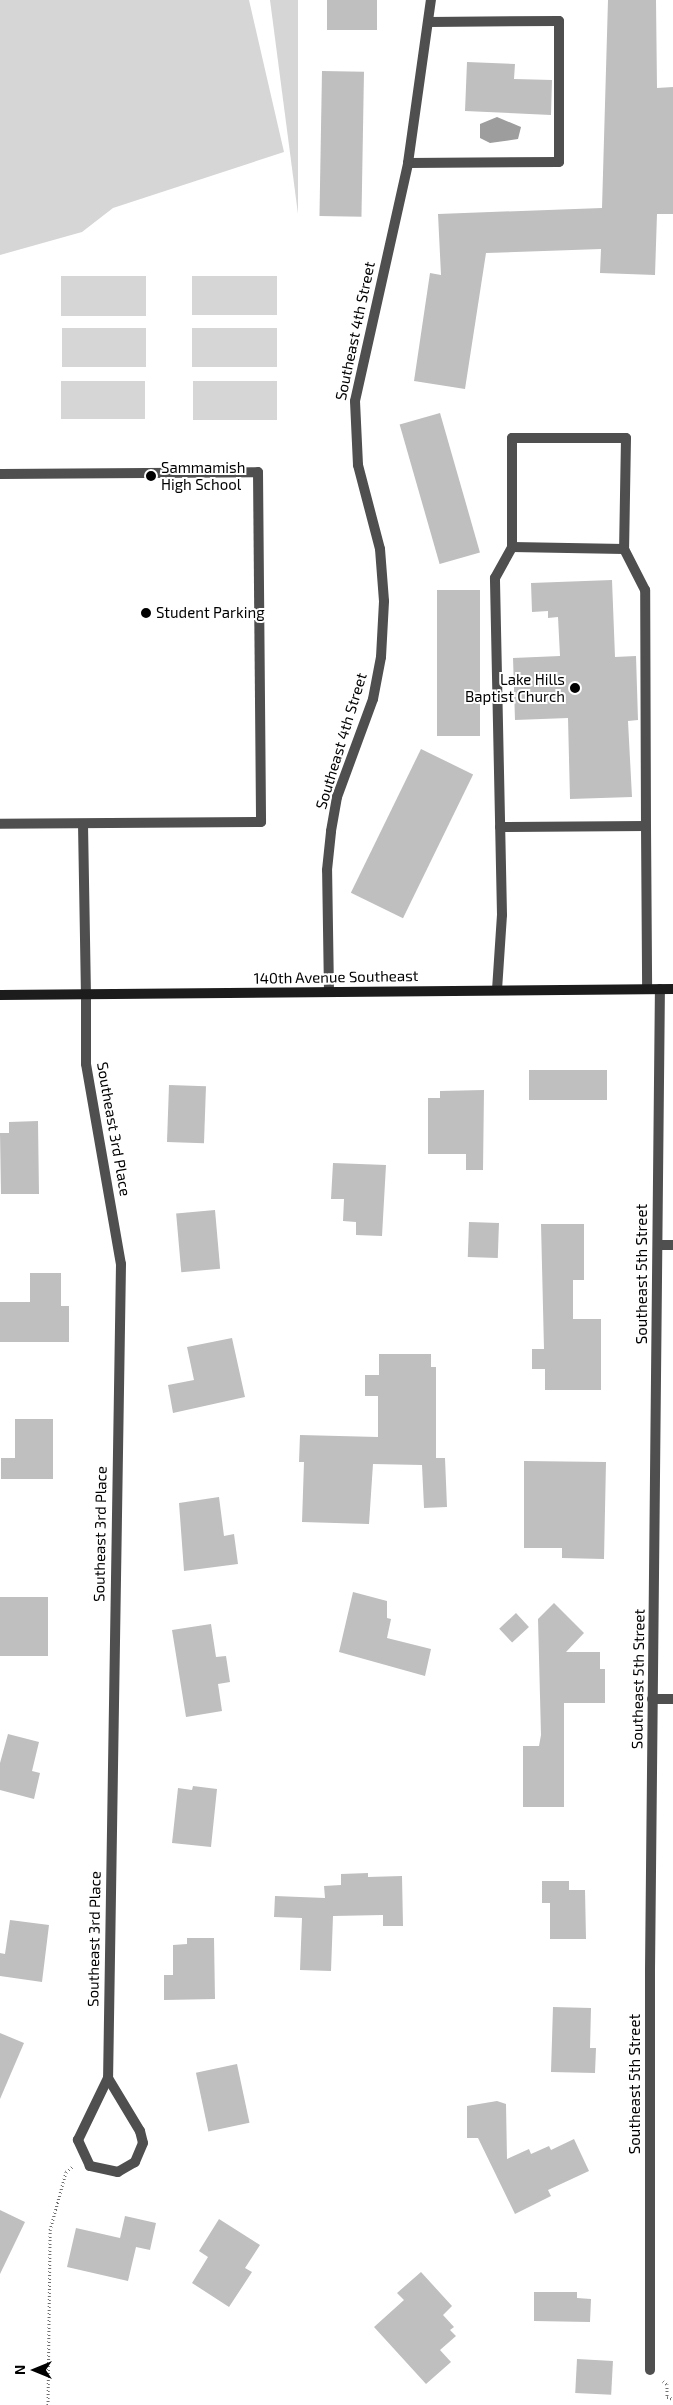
<!DOCTYPE html>
<style>
body{margin:0}
#map{position:relative;width:673px;height:2405px;overflow:hidden;background:#fff;font-family:"Exo 2",sans-serif}
div>[style]{position:absolute}
.green>*{inset:0;background:#d6d6d6;transform-origin:0 0}
.water>*{inset:0;background:#9d9d9d}
.building>*{inset:0;background:#bfbfbf;transform-origin:0 0}
.path>*{height:3px;margin-top:-1.5px;transform-origin:0;background:repeating-linear-gradient(90deg,#717171 0 1px,transparent 0 3.5px)}
.lane>*{height:10px;margin:-5px;padding:0 5px;transform-origin:5px;border-radius:5px;background:#4f4f4f}
.street>*{height:10px;margin:-5px;padding:0 5px;transform-origin:5px;border-radius:5px;background:#4f4f4f}
.secondary>*{height:10px;margin:-5px;padding:0 5px;transform-origin:5px;border-radius:5px;background:#1c1c1c}
.dots>*{width:14px;height:14px;translate:-50% -50%;box-sizing:border-box;border:2px solid #fff;border-radius:50%}
span{translate:-50% -50%;white-space:nowrap;text-align:center;line-height:1.15;-webkit-text-stroke:4px #fff;paint-order:stroke}
.street-label{font-size:15px;color:#000}
.poi-label{font-size:15px;color:#000}
.left{translate:0 -50%;text-align:left}
.right{translate:-100% -50%;text-align:right}
.north{position:absolute;left:10px;top:2345px;width:50px;height:50px;-webkit-text-stroke:4px #fff;paint-order:stroke;rotate:270deg;font-size:14px;font-weight:700;line-height:20px;text-align:center;color:#000}
.north::after{content:'';display:block;margin:auto;width:18px;height:22px;background:#000;clip-path:polygon(50% 0,100% 100%,50% 72%,0 100%)}
</style>
<div id="map">
<div class="green">
<div style="clip-path:polygon(0 0,249px 0,284px 152px,113px 208px,82px 232px,0 255px)"></div>
<div style="clip-path:polygon(270px 0,298px 0,298px 214px)"></div>
<div style="left:146px;top:276px;width:40px;height:85px;rotate:90deg"></div>
<div style="left:277px;top:276px;width:39px;height:85px;rotate:90deg"></div>
<div style="left:146px;top:328px;width:39px;height:84px;rotate:90deg"></div>
<div style="left:277px;top:328px;width:39px;height:85px;rotate:90deg"></div>
<div style="left:145px;top:381px;width:38px;height:84px;rotate:90deg"></div>
<div style="left:193px;top:381px;width:84px;height:39px"></div>
</div>
<div class="water">
<div style="clip-path:polygon(497px 117px,521px 127px,518px 139px,490px 143px,480px 138px,480px 124px)"></div>
</div>
<div class="building">
<div style="left:327px;top:0;width:50px;height:30px"></div>
<div style="clip-path:polygon(608px 0,656px 0,657px 88px,673px 87px,673px 214px,657px 214px,655px 275px,600px 273px,601px 249px,486px 253px,465px 389px,414px 381px,430px 273px,441px 275px,438px 214px,602px 208px)"></div>
<div style="clip-path:polygon(467px 62px,515px 64px,514px 79px,552px 80px,551px 115px,465px 111px)"></div>
<div style="left:322px;top:71px;width:42px;height:145px;rotate:1deg"></div>
<div style="left:440px;top:413px;width:145px;height:42px;rotate:74deg"></div>
<div style="clip-path:polygon(612px 580px,615px 657px,636px 656px,638px 720px,628px 721px,632px 797px,570px 799px,568px 718px,515px 720px,513px 658px,560px 656px,558px 617px,548px 618px,548px 611px,532px 612px,531px 583px)"></div>
<div style="left:437px;top:590px;width:43px;height:146px"></div>
<div style="left:421px;top:749px;width:58px;height:160px;rotate:26deg"></div>
<div style="left:607px;top:1070px;width:30px;height:78px;rotate:90deg"></div>
<div style="left:169px;top:1085px;width:37px;height:57px;rotate:2deg"></div>
<div style="clip-path:polygon(484px 1090px,483px 1170px,466px 1170px,466px 1154px,428px 1154px,428px 1098px,440px 1098px,440px 1091px)"></div>
<div style="clip-path:polygon(38px 1121px,39px 1194px,1px 1194px,0 1133px,9px 1133px,9px 1122px)"></div>
<div style="clip-path:polygon(333px 1163px,386px 1165px,382px 1236px,356px 1235px,356px 1222px,343px 1221px,344px 1199px,331px 1199px)"></div>
<div style="left:215px;top:1210px;width:59px;height:39px;rotate:85deg"></div>
<div style="left:469px;top:1222px;width:30px;height:35px;rotate:2deg"></div>
<div style="clip-path:polygon(541px 1224px,584px 1224px,584px 1280px,573px 1280px,573px 1319px,601px 1319px,601px 1390px,545px 1390px,545px 1369px,532px 1369px,532px 1349px,544px 1349px)"></div>
<div style="clip-path:polygon(30px 1273px,61px 1273px,61px 1306px,69px 1306px,69px 1342px,0 1342px,0 1302px,30px 1302px)"></div>
<div style="clip-path:polygon(232px 1338px,245px 1397px,173px 1413px,168px 1385px,194px 1380px,187px 1347px)"></div>
<div style="clip-path:polygon(379px 1354px,431px 1354px,431px 1367px,436px 1367px,436px 1458px,445px 1458px,447px 1507px,424px 1508px,422px 1465px,373px 1464px,369px 1524px,302px 1522px,304px 1462px,299px 1462px,300px 1435px,378px 1437px,378px 1396px,365px 1396px,365px 1375px,379px 1375px)"></div>
<div style="clip-path:polygon(15px 1419px,53px 1419px,53px 1479px,1px 1479px,1px 1458px,15px 1458px)"></div>
<div style="clip-path:polygon(524px 1461px,606px 1462px,604px 1559px,562px 1558px,562px 1548px,524px 1548px)"></div>
<div style="clip-path:polygon(219px 1497px,224px 1536px,234px 1534px,238px 1564px,184px 1571px,179px 1503px)"></div>
<div style="clip-path:polygon(353px 1592px,387px 1601px,387px 1618px,391px 1619px,387px 1638px,431px 1649px,425px 1676px,339px 1652px)"></div>
<div style="left:0;top:1597px;width:48px;height:59px"></div>
<div style="clip-path:polygon(554px 1603px,584px 1633px,566px 1652px,600px 1652px,600px 1669px,605px 1669px,605px 1703px,564px 1703px,564px 1807px,523px 1807px,523px 1746px,539px 1746px,541px 1735px,538px 1619px)"></div>
<div style="left:516px;top:1613px;width:19px;height:23px;rotate:47deg"></div>
<div style="clip-path:polygon(211px 1624px,216px 1657px,226px 1656px,230px 1682px,218px 1684px,222px 1711px,186px 1717px,172px 1630px)"></div>
<div style="clip-path:polygon(8px 1734px,39px 1742px,32px 1771px,40px 1773px,34px 1799px,0 1790px,0 1763px)"></div>
<div style="clip-path:polygon(193px 1786px,217px 1789px,211px 1847px,172px 1843px,178px 1788px,192px 1790px)"></div>
<div style="clip-path:polygon(368px 1873px,368px 1877px,402px 1876px,403px 1926px,383px 1926px,383px 1915px,333px 1916px,331px 1971px,300px 1970px,302px 1918px,274px 1917px,275px 1896px,325px 1898px,324px 1886px,341px 1885px,341px 1874px)"></div>
<div style="clip-path:polygon(542px 1881px,569px 1881px,569px 1890px,585px 1890px,586px 1939px,550px 1939px,550px 1903px,542px 1903px)"></div>
<div style="clip-path:polygon(10px 1920px,49px 1925px,42px 1982px,0 1976px,0 1953px,5px 1954px)"></div>
<div style="clip-path:polygon(187px 1938px,214px 1938px,215px 1999px,164px 2000px,164px 1975px,173px 1975px,173px 1945px,187px 1944px)"></div>
<div style="clip-path:polygon(553px 2007px,591px 2008px,590px 2048px,596px 2048px,595px 2073px,551px 2072px)"></div>
<div style="clip-path:polygon(0 2033px,24px 2043px,0 2099px)"></div>
<div style="left:237px;top:2064px;width:60px;height:42px;rotate:78deg"></div>
<div style="clip-path:polygon(497px 2101px,506px 2104px,507px 2159px,529px 2149px,531px 2154px,549px 2146px,551px 2150px,574px 2139px,589px 2171px,548px 2190px,551px 2196px,515px 2214px,478px 2138px,467px 2138px,467px 2106px)"></div>
<div style="clip-path:polygon(0 2210px,25px 2222px,0 2274px)"></div>
<div style="clip-path:polygon(125px 2216px,156px 2223px,150px 2250px,136px 2247px,128px 2281px,67px 2267px,76px 2228px,120px 2238px)"></div>
<div style="clip-path:polygon(219px 2219px,260px 2245px,245px 2268px,252px 2272px,229px 2307px,192px 2283px,208px 2257px,199px 2251px)"></div>
<div style="clip-path:polygon(421px 2272px,452px 2306px,443px 2315px,454px 2327px,450px 2330px,456px 2336px,440px 2350px,451px 2362px,426px 2384px,374px 2327px,404px 2300px,397px 2293px)"></div>
<div style="clip-path:polygon(534px 2292px,577px 2292px,577px 2298px,591px 2299px,590px 2322px,534px 2321px)"></div>
<div style="left:577px;top:2359px;width:36px;height:34px;rotate:3deg"></div>
</div>
<div class="path">
<div style="left:663px;top:2381px;width:5px;rotate:37deg"></div>
<div style="left:667px;top:2384px;width:13px;rotate:90deg"></div>
<div style="left:667px;top:2397px;width:6px;rotate:18deg"></div>
<div style="left:48px;top:2405px;width:175px;rotate:-89.3deg"></div>
<div style="left:50px;top:2230px;width:60px;rotate:-74.6deg"></div>
<div style="left:66px;top:2172px;width:9px;rotate:-41deg"></div>
</div>
<div class="lane">
<div style="left:408px;top:163px;width:151px;rotate:-0.4deg"></div>
<div style="left:559px;top:162px;width:141px;rotate:-90deg"></div>
<div style="left:559px;top:21px;width:130px;rotate:179.6deg"></div>
<div style="left:0;top:474px;width:258px;rotate:-0.4deg"></div>
<div style="left:258px;top:472px;width:350px;rotate:89.5deg"></div>
<div style="left:261px;top:822px;width:261px;rotate:179.6deg"></div>
<div style="left:83px;top:824px;width:170px;rotate:89deg"></div>
<div style="left:646px;top:826px;width:163px;rotate:89.6deg"></div>
<div style="left:500px;top:827px;width:146px;rotate:-0.4deg"></div>
<div style="left:646px;top:826px;width:236px;rotate:-90.2deg"></div>
<div style="left:645px;top:590px;width:46px;rotate:-117.1deg"></div>
<div style="left:624px;top:549px;width:112px;rotate:-179deg"></div>
<div style="left:497px;top:990px;width:75px;rotate:-86.2deg"></div>
<div style="left:502px;top:915px;width:337px;rotate:-91.2deg"></div>
<div style="left:495px;top:578px;width:35px;rotate:-61deg"></div>
<div style="left:512px;top:547px;width:109px;rotate:-90deg"></div>
<div style="left:512px;top:438px;width:114px"></div>
<div style="left:626px;top:438px;width:111px;rotate:91deg"></div>
<div style="left:658px;top:1245px;width:15px"></div>
<div style="left:652px;top:1699px;width:21px"></div>
</div>
<div class="street">
<div style="left:329px;top:992px;width:122px;rotate:-90.9deg"></div>
<div style="left:327px;top:870px;width:39px;rotate:-84deg"></div>
<div style="left:331px;top:831px;width:35px;rotate:-80deg"></div>
<div style="left:337px;top:797px;width:104px;rotate:-69.8deg"></div>
<div style="left:373px;top:699px;width:43px;rotate:-79.2deg"></div>
<div style="left:381px;top:657px;width:56px;rotate:-86.9deg"></div>
<div style="left:384px;top:601px;width:52px;rotate:-94.4deg"></div>
<div style="left:380px;top:549px;width:87px;rotate:-104.7deg"></div>
<div style="left:358px;top:465px;width:64px;rotate:-92.7deg"></div>
<div style="left:355px;top:401px;width:244px;rotate:-77.4deg"></div>
<div style="left:408px;top:163px;width:165px;rotate:-82deg"></div>
<div style="left:86px;top:994px;width:70px;rotate:90deg"></div>
<div style="left:86px;top:1064px;width:203px;rotate:80.1deg"></div>
<div style="left:121px;top:1264px;width:814px;rotate:90.91deg"></div>
<div style="left:108px;top:2078px;width:62px;rotate:58.9deg"></div>
<div style="left:140px;top:2131px;width:12px;rotate:76deg"></div>
<div style="left:143px;top:2143px;width:21px;rotate:113deg"></div>
<div style="left:135px;top:2162px;width:20px;rotate:150deg"></div>
<div style="left:118px;top:2172px;width:29px;rotate:-168deg"></div>
<div style="left:90px;top:2166px;width:29px;rotate:-115deg"></div>
<div style="left:78px;top:2140px;width:69px;rotate:-64.2deg"></div>
<div style="left:650px;top:2370px;width:400px;rotate:-90deg"></div>
<div style="left:650px;top:1970px;width:981px;rotate:-89.42deg"></div>
</div>
<div class="secondary">
<div style="left:0;top:995px;width:673px;rotate:-0.51deg"></div>
</div>
<div class="dots">
<div style="left:151px;top:476px;background:#000"></div>
<div style="left:146px;top:613px;background:#000"></div>
<div style="left:575px;top:688px;background:#000"></div>
</div>
<div class="street-label">
<span style="left:355px;top:331px;rotate:-78deg">Southeast 4th Street</span>
<span style="left:341px;top:741px;rotate:-73deg">Southeast 4th Street</span>
<span style="left:336px;top:977px;rotate:-1deg">140th Avenue Southeast</span>
<span style="left:114px;top:1129px;rotate:80deg">Southeast 3rd Place</span>
<span style="left:642px;top:1274px;rotate:-90deg">Southeast 5th Street</span>
<span style="left:100px;top:1534px;rotate:-89deg">Southeast 3rd Place</span>
<span style="left:638px;top:1679px;rotate:-89deg">Southeast 5th Street</span>
<span style="left:94px;top:1939px;rotate:-89deg">Southeast 3rd Place</span>
<span style="left:635px;top:2084px;rotate:-90deg">Southeast 5th Street</span>
</div>
<div class="poi-label">
<span class="left" style="left:161px;top:476px">Sammamish<br>High School</span>
<span class="left" style="left:156px;top:613px">Student Parking</span>
<span class="right" style="left:565px;top:688px">Lake Hills<br>Baptist Church</span>
</div>
<div class="north">N</div>
</div>
